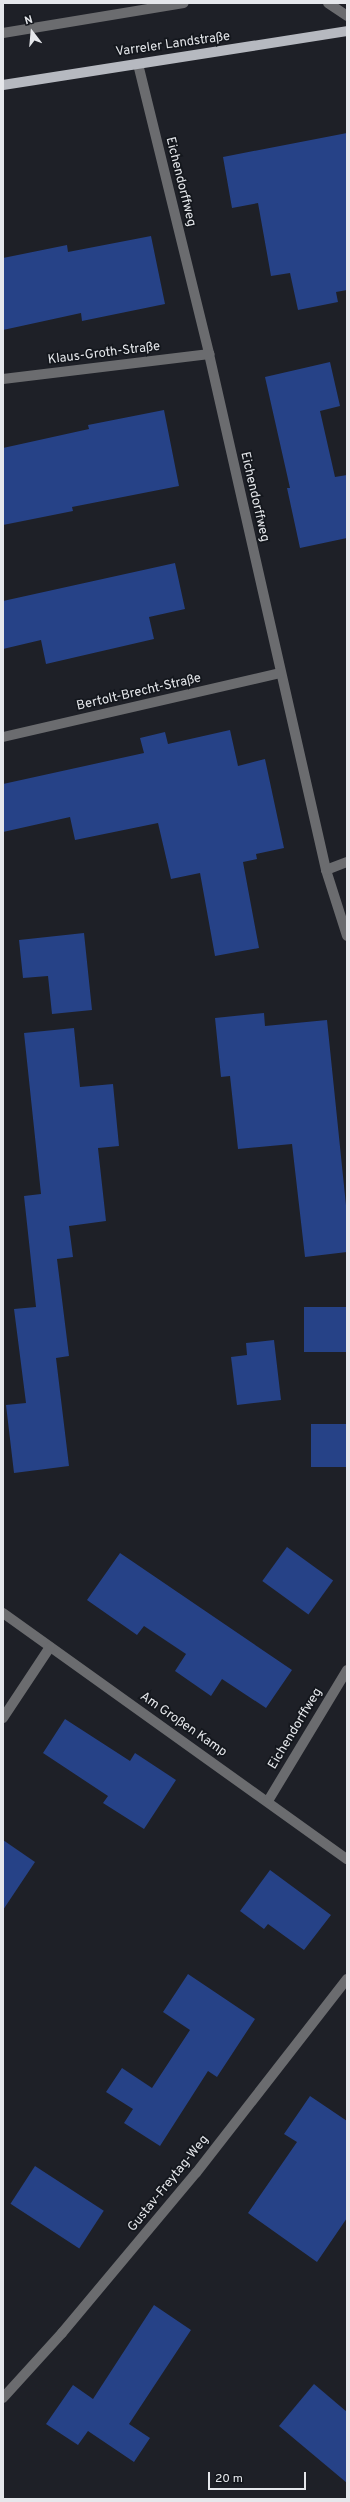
<!DOCTYPE html>
<meta charset="utf-8">
<style>
body{margin:0}
#map{position:relative;width:350px;height:2502px;overflow:hidden;background:#1e2027;font-family:Overpass,sans-serif}
div>[style]{position:absolute}
.building>*{inset:0;background:#264287;transform-origin:0 0}
.minor>*{height:10px;margin:-5px;padding:0 5px;transform-origin:5px;border-radius:5px;background:#6b6c6f}
.major>*{height:10px;margin:-5px;padding:0 5px;transform-origin:5px;border-radius:5px;background:#b6b9c0}
span{translate:-50% -50%;white-space:nowrap;text-align:center;line-height:1.15;-webkit-text-stroke:3.5px #14171d;paint-order:stroke}
.street-label{font-size:13px;color:#e5e7eb}
.frame{position:absolute;inset:0;border:4px solid #e5e7eb;pointer-events:none}
.north{position:absolute;left:12px;top:12px;width:40px;height:40px;-webkit-text-stroke:3px #14171d;paint-order:stroke;rotate:344deg;font-size:11px;font-weight:700;line-height:16px;text-align:center;color:#e5e7eb}
.north::after{content:'';display:block;margin:auto;width:14px;height:18px;background:#e5e7eb;clip-path:polygon(50% 0,100% 100%,50% 72%,0 100%)}
.scale{position:absolute;left:208px;top:2472px;width:98px;height:18px;box-sizing:border-box;border:2px solid #e5e7eb;border-top:0;padding-left:5px;font-size:12px;line-height:14px;white-space:nowrap;color:#e5e7eb;-webkit-text-stroke:3px #14171d;paint-order:stroke}
</style>
<div id="map">
<div class="building">
<div style="clip-path:polygon(347px 133px,347px 290px,336px 292px,338px 302px,298px 310px,290px 273px,271px 276px,258px 203px,232px 208px,223px 157px)"></div>
<div style="clip-path:polygon(151px 236px,165px 304px,82px 321px,81px 313px,3px 330px,3px 258px,67px 245px,68px 252px)"></div>
<div style="clip-path:polygon(330px 362px,340px 406px,320px 411px,335px 477px,347px 475px,347px 538px,300px 548px,287px 488px,290px 488px,265px 377px)"></div>
<div style="clip-path:polygon(164px 410px,179px 486px,72px 507px,73px 511px,3px 525px,3px 448px,89px 429px,88px 425px)"></div>
<div style="clip-path:polygon(175px 563px,185px 609px,149px 617px,154px 639px,46px 664px,41px 640px,3px 649px,3px 601px)"></div>
<div style="clip-path:polygon(230px 730px,238px 766px,265px 759px,284px 848px,256px 854px,257px 859px,243px 862px,259px 948px,215px 956px,200px 873px,171px 879px,158px 823px,75px 840px,70px 817px,3px 832px,3px 784px,144px 753px,140px 738px,165px 732px,168px 744px)"></div>
<div style="clip-path:polygon(84px 933px,92px 1010px,52px 1014px,48px 976px,23px 978px,19px 940px)"></div>
<div style="clip-path:polygon(264px 1013px,265px 1026px,327px 1020px,347px 1215px,347px 1252px,305px 1257px,292px 1144px,238px 1149px,230px 1076px,221px 1077px,215px 1018px)"></div>
<div style="clip-path:polygon(74px 1028px,80px 1087px,113px 1084px,119px 1146px,98px 1148px,106px 1221px,69px 1226px,73px 1257px,57px 1259px,69px 1356px,56px 1358px,69px 1466px,14px 1473px,6px 1405px,26px 1403px,14px 1309px,36px 1307px,24px 1196px,41px 1194px,24px 1033px)"></div>
<div style="left:347px;top:1307px;width:45px;height:43px;rotate:90deg"></div>
<div style="clip-path:polygon(274px 1340px,281px 1400px,237px 1405px,231px 1357px,247px 1355px,246px 1343px)"></div>
<div style="left:347px;top:1424px;width:43px;height:36px;rotate:90deg"></div>
<div style="left:287px;top:1547px;width:57px;height:42px;rotate:36deg"></div>
<div style="clip-path:polygon(120px 1553px,292px 1670px,266px 1708px,222px 1679px,211px 1696px,175px 1671px,186px 1654px,144px 1626px,137px 1635px,87px 1600px)"></div>
<div style="clip-path:polygon(65px 1719px,130px 1761px,135px 1753px,176px 1780px,144px 1829px,103px 1803px,108px 1796px,43px 1753px)"></div>
<div style="clip-path:polygon(3px 1840px,35px 1862px,3px 1910px)"></div>
<div style="clip-path:polygon(270px 1870px,331px 1915px,304px 1950px,268px 1924px,264px 1929px,240px 1911px)"></div>
<div style="clip-path:polygon(188px 1974px,255px 2019px,217px 2077px,208px 2071px,160px 2146px,124px 2123px,133px 2109px,106px 2092px,122px 2068px,152px 2088px,190px 2030px,163px 2012px)"></div>
<div style="clip-path:polygon(310px 2096px,347px 2121px,347px 2218px,317px 2262px,248px 2213px,297px 2142px,284px 2134px)"></div>
<div style="left:35px;top:2166px;width:82px;height:45px;rotate:33deg"></div>
<div style="clip-path:polygon(154px 2305px,191px 2330px,129px 2424px,150px 2438px,134px 2462px,88px 2431px,78px 2445px,46px 2424px,73px 2385px,93px 2399px)"></div>
<div style="clip-path:polygon(314px 2384px,347px 2412px,347px 2483px,279px 2426px)"></div>
</div>
<div class="minor">
<div style="left:328px;top:3px;width:23px;rotate:34deg"></div>
<div style="left:3px;top:33px;width:183px;rotate:-9.4deg"></div>
<div style="left:138px;top:64px;width:299px;rotate:76.2deg"></div>
<div style="left:209px;top:354px;width:529px;rotate:77.22deg"></div>
<div style="left:326px;top:870px;width:69px;rotate:72.3deg"></div>
<div style="left:3px;top:379px;width:208px;rotate:-6.9deg"></div>
<div style="left:3px;top:737px;width:284px;rotate:-13deg"></div>
<div style="left:326px;top:870px;width:22px;rotate:-21deg"></div>
<div style="left:3px;top:1613px;width:423px;rotate:35.6deg"></div>
<div style="left:3px;top:1718px;width:85px;rotate:-56.5deg"></div>
<div style="left:268px;top:1801px;width:153px;rotate:-58.9deg"></div>
<div style="left:3px;top:2398px;width:88px;rotate:-47.8deg"></div>
<div style="left:62px;top:2333px;width:209px;rotate:-50.1deg"></div>
<div style="left:196px;top:2173px;width:246px;rotate:-52.1deg"></div>
</div>
<div class="major">
<div style="left:3px;top:85px;width:348px;rotate:-8.9deg"></div>
</div>
<div class="street-label">
<span style="left:173px;top:45px;rotate:-8deg">Varreler Landstraße</span>
<span style="left:180px;top:182px;rotate:76deg">Eichendorffweg</span>
<span style="left:104px;top:354px;rotate:-7deg">Klaus-Groth-Straße</span>
<span style="left:254px;top:497px;rotate:77deg">Eichendorffweg</span>
<span style="left:139px;top:693px;rotate:-13deg">Bertolt-Brecht-Straße</span>
<span style="left:183px;top:1725px;rotate:35deg">Am Großen Kamp</span>
<span style="left:296px;top:1729px;rotate:-59deg">Eichendorffweg</span>
<span style="left:169px;top:2184px;rotate:-51deg">Gustav-Freytag-Weg</span>
</div>
<div class="frame"></div>
<div class="north">N</div>
<div class="scale">20 m</div>
</div>
